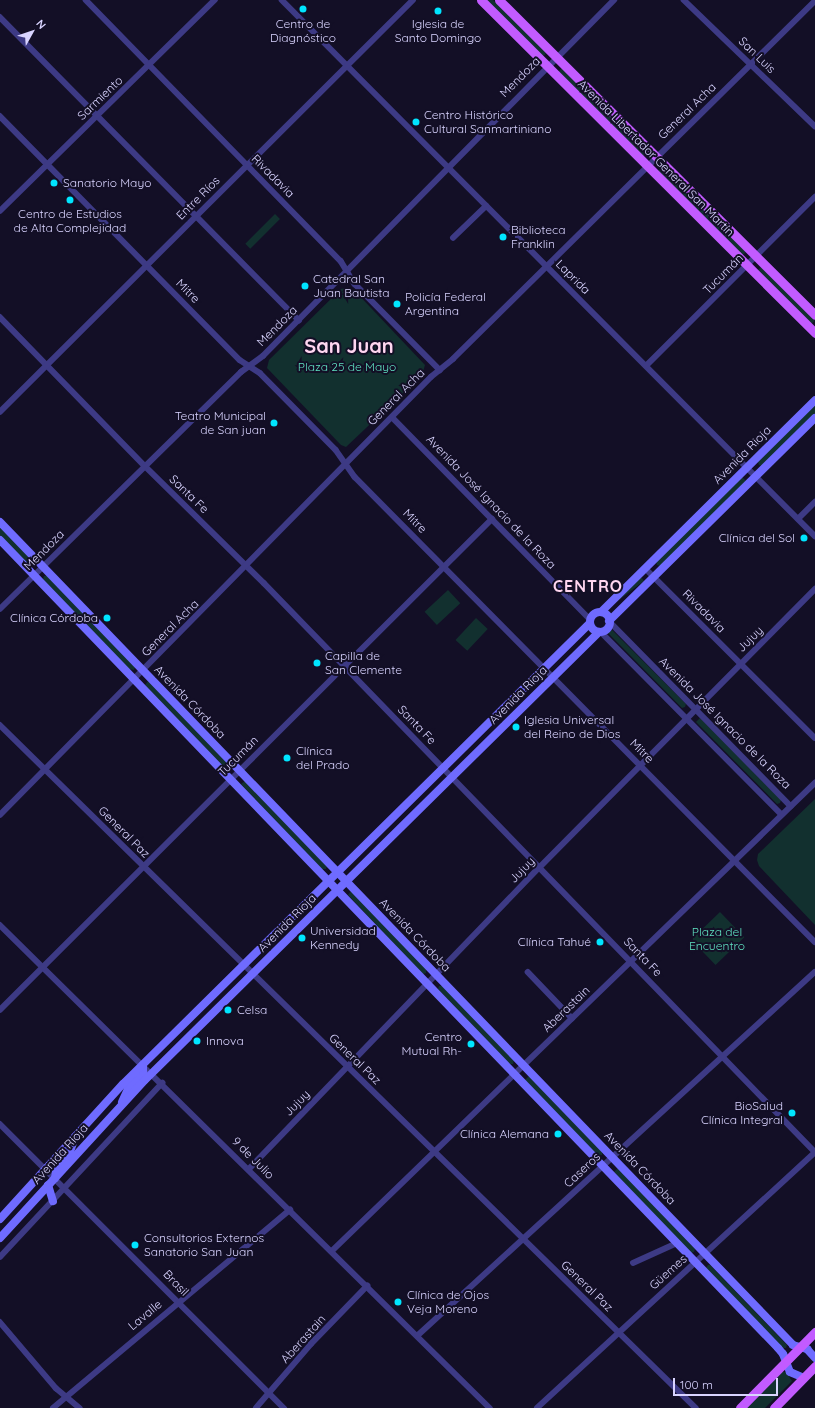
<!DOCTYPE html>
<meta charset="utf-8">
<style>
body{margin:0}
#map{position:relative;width:815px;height:1408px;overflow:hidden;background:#130f26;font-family:Quicksand,sans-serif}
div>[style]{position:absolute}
.green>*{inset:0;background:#12302f;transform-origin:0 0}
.street>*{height:5.5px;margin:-2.75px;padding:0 2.75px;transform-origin:2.75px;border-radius:2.75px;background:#3d3a85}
.secondary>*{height:8px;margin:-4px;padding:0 4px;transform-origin:4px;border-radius:4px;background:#6f6bff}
.secondary>.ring{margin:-4px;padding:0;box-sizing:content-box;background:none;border:8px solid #6f6bff;border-radius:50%}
.primary>*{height:9px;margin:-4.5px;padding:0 4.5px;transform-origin:4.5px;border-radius:4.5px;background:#c25bff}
.dots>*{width:11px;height:11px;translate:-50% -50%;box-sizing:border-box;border:2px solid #130f26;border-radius:50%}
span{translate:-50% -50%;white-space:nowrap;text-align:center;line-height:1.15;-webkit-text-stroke:4px #130f26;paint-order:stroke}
.poi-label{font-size:12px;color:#d9d4ff}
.left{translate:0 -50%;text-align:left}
.right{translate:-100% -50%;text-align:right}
.street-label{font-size:12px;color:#d9d4ff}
.park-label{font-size:12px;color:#5fe0c0}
.district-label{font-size:16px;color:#ffd6f0;font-weight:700;letter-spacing:1px}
.town-label{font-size:20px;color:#ffd6f0;font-weight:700}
.north{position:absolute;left:12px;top:12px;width:40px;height:40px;-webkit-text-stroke:3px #130f26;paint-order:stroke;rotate:50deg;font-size:11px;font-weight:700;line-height:16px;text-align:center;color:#d9d4ff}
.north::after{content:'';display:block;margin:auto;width:14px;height:18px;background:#d9d4ff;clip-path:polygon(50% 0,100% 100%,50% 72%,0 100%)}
.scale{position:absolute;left:673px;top:1378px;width:105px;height:18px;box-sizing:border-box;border:2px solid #d9d4ff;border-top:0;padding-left:5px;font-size:12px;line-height:14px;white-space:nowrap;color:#d9d4ff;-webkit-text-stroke:3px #130f26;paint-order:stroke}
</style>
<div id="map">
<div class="green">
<div style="clip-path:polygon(486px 0,493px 0,546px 52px,545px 55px,542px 56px)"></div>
<div style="clip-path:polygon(562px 68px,647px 153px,646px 155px,643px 156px,558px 72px)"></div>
<div style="clip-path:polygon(662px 167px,746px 252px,744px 254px,742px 255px,658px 171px)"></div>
<div style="left:275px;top:214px;width:7px;height:42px;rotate:45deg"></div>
<div style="left:761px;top:267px;width:76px;height:5px;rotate:45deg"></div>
<div style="clip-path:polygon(345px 288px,354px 290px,425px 365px,422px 375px,346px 447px,341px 445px,267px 368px,269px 360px,341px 289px)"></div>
<div style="clip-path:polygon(815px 405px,815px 413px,762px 466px,759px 465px,758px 462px)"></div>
<div style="clip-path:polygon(742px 477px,746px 481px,660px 566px,657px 565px,656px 562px)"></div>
<div style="clip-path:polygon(0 527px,33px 561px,32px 564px,29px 565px,0 535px)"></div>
<div style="clip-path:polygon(44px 576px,47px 576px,135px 667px,134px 670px,129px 669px,43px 579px)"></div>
<div style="left:641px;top:577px;width:5px;height:47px;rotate:53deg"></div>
<div style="left:448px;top:590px;width:18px;height:32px;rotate:47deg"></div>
<div style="left:476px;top:618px;width:16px;height:30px;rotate:43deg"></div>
<div style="clip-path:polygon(612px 630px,686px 704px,685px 707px,682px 708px,608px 633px)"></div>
<div style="clip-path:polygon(148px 681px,229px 765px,228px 768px,226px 769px,145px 685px)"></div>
<div style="clip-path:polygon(700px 718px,781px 800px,780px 803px,777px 804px,696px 722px)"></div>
<div style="clip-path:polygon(245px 781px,327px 866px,326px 869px,322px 869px,241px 784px)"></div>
<div style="clip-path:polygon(815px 799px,815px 925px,759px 866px,757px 860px,758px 854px)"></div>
<div style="clip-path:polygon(351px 891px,426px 969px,426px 973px,423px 974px,348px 895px)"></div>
<div style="left:720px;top:912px;width:35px;height:40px;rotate:46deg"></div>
<div style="clip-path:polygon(439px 986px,442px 986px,514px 1060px,513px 1064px,510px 1064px,438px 989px)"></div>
<div style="clip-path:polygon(529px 1076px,602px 1152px,602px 1155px,598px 1156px,525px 1080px)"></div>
<div style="clip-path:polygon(618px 1168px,695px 1249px,694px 1252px,691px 1253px,614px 1172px)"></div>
<div style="clip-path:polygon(708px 1265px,710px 1265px,787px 1345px,786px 1348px,783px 1348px,706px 1268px)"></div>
<div style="clip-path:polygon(782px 1372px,786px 1372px,792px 1381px,765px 1408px,747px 1408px)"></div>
</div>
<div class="street">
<div style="left:86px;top:0;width:365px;rotate:45.7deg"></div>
<div style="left:341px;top:261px;width:27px;rotate:59deg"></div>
<div style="left:355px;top:284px;width:121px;rotate:45.3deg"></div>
<div style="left:282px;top:0;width:756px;rotate:45.16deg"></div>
<div style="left:684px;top:0;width:182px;rotate:43.9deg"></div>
<div style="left:0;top:17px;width:426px;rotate:45.4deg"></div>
<div style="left:0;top:116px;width:342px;rotate:45.5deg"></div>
<div style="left:240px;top:360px;width:24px;rotate:33deg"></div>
<div style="left:260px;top:373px;width:108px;rotate:45.4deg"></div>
<div style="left:336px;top:450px;width:33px;rotate:55deg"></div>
<div style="left:355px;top:477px;width:654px;rotate:45.31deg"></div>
<div style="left:0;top:211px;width:301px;rotate:-44.5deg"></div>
<div style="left:453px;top:238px;width:46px;rotate:-44.1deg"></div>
<div style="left:0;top:317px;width:208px;rotate:45.8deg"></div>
<div style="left:145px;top:466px;width:167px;rotate:44.5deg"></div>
<div style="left:264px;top:583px;width:792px;rotate:45.92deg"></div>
<div style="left:646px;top:366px;width:239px;rotate:-45deg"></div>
<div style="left:0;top:412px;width:583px;rotate:-44.93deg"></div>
<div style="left:392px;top:417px;width:283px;rotate:45.6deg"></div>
<div style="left:798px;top:519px;width:24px;rotate:-45deg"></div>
<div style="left:645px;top:568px;width:240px;rotate:45deg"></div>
<div style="left:0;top:609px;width:338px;rotate:-44.5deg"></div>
<div style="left:241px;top:372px;width:27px;rotate:-36deg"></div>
<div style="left:263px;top:356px;width:500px;rotate:-45.4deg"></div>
<div style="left:610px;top:622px;width:258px;rotate:45.5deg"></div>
<div style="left:601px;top:632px;width:257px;rotate:45.3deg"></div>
<div style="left:0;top:725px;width:975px;rotate:44.46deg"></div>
<div style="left:0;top:815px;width:614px;rotate:-45.46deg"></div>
<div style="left:431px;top:377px;width:28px;rotate:-39deg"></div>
<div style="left:453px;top:359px;width:509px;rotate:-44.68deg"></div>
<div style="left:0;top:925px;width:688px;rotate:44.59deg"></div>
<div style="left:528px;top:972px;width:64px;rotate:46.3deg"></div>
<div style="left:0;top:1010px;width:695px;rotate:-44.94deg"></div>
<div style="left:0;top:1124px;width:402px;rotate:45deg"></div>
<div style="left:249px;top:1169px;width:419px;rotate:-46.1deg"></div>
<div style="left:540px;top:867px;width:391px;rotate:-45.3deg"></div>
<div style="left:332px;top:1251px;width:673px;rotate:-44.1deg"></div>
<div style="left:0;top:1257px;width:238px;rotate:-47deg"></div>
<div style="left:633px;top:1263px;width:48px;rotate:-24.4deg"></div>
<div style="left:0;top:1322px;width:87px;rotate:49.7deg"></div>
<div style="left:56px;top:1388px;width:31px;rotate:40deg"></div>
<div style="left:417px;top:1336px;width:539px;rotate:-42.45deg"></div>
<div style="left:53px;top:1408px;width:309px;rotate:-39.9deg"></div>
<div style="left:256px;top:1408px;width:84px;rotate:-49.3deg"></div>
<div style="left:311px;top:1344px;width:81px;rotate:-46deg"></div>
<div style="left:537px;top:1408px;width:378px;rotate:-42.6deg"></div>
</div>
<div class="secondary">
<div style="left:0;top:522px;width:1143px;rotate:46.06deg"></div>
<div style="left:793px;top:1345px;width:15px;rotate:16deg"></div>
<div style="left:807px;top:1349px;width:12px;rotate:48deg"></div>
<div style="left:0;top:540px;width:1122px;rotate:46.08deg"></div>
<div style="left:778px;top:1348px;width:8px;rotate:50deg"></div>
<div style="left:783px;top:1354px;width:19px;rotate:69deg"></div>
<div style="left:790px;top:1372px;width:15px;rotate:23deg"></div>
<div style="left:601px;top:612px;width:301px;rotate:-44.7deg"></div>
<div class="ring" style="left:590px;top:612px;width:12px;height:12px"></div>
<div style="left:609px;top:621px;width:289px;rotate:-44.6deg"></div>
<div style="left:122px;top:1102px;width:14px;rotate:-65deg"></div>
<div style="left:128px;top:1089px;width:23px;rotate:-49deg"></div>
<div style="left:143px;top:1072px;width:7px;rotate:-90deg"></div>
<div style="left:55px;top:1178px;width:12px;rotate:-81deg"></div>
<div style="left:57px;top:1166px;width:19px;rotate:-47deg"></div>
<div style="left:70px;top:1152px;width:16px;rotate:-72deg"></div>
<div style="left:48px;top:1185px;width:17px;rotate:73deg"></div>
<div style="left:0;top:1219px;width:183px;rotate:-47.7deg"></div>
<div style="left:123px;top:1084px;width:656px;rotate:-44.63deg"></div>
<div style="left:0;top:1238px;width:214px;rotate:-47.5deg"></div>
<div style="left:145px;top:1080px;width:638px;rotate:-44.62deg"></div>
</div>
<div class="primary">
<div style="left:481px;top:0;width:472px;rotate:44.9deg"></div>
<div style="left:499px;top:0;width:446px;rotate:44.9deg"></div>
<div style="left:740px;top:1408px;width:107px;rotate:-45.4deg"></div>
<div style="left:774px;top:1408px;width:59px;rotate:-45.7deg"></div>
</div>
<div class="dots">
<div style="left:303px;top:9px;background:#00e5ff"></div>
<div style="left:438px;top:11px;background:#00e5ff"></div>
<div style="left:416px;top:122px;background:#00e5ff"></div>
<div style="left:54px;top:183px;background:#00e5ff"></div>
<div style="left:70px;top:200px;background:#00e5ff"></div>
<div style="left:503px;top:237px;background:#00e5ff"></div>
<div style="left:305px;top:286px;background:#00e5ff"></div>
<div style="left:397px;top:304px;background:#00e5ff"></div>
<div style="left:274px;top:423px;background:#00e5ff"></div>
<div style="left:804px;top:538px;background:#00e5ff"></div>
<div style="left:107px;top:618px;background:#00e5ff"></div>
<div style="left:317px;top:663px;background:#00e5ff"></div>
<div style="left:516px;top:727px;background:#00e5ff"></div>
<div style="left:287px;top:758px;background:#00e5ff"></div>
<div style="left:302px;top:938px;background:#00e5ff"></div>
<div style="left:600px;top:942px;background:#00e5ff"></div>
<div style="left:228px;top:1010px;background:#00e5ff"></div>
<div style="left:197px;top:1041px;background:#00e5ff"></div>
<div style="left:471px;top:1044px;background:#00e5ff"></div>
<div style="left:792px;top:1113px;background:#00e5ff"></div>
<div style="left:558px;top:1134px;background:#00e5ff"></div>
<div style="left:135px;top:1245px;background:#00e5ff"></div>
<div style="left:398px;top:1302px;background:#00e5ff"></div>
</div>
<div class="poi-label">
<span style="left:303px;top:31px">Centro de<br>Diagnóstico</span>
<span style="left:438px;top:31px">Iglesia de<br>Santo Domingo</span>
<span class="left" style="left:424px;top:122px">Centro Histórico<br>Cultural Sanmartiniano</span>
<span class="left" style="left:63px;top:183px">Sanatorio Mayo</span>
<span style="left:70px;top:221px">Centro de Estudios<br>de Alta Complejidad</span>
<span class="left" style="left:511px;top:237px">Biblioteca<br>Franklin</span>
<span class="left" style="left:313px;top:286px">Catedral San<br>Juan Bautista</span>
<span class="left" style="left:405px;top:304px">Policía Federal<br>Argentina</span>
<span class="right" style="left:266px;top:423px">Teatro Municipal<br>de San juan</span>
<span class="right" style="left:795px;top:538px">Clínica del Sol</span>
<span class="right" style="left:98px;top:618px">Clínica Córdoba</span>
<span class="left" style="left:325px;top:663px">Capilla de<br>San Clemente</span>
<span class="left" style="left:524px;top:727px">Iglesia Universal<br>del Reino de Dios</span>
<span class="left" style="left:296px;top:758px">Clínica<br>del Prado</span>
<span class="left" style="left:310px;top:938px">Universidad<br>Kennedy</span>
<span class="right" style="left:591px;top:942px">Clínica Tahué</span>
<span class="left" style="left:237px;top:1010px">Celsa</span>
<span class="right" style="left:462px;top:1044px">Centro<br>Mutual Rh-</span>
<span class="left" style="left:206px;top:1041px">Innova</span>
<span class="right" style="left:783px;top:1113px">BioSalud<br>Clínica Integral</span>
<span class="right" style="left:549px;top:1134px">Clínica Alemana</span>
<span class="left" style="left:144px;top:1245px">Consultorios Externos<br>Sanatorio San Juan</span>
<span class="left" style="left:407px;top:1302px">Clínica de Ojos<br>Veja Moreno</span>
</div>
<div class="street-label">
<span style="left:757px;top:55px;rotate:44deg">San Luis</span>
<span style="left:520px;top:77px;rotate:-45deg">Mendoza</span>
<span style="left:100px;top:98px;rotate:-44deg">Sarmiento</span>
<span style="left:687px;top:111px;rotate:-44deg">General Acha</span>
<span style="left:656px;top:158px;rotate:45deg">Avenida Libertador General San Martín</span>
<span style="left:273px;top:176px;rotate:45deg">Rivadavia</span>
<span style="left:198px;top:198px;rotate:-45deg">Entre Ríos</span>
<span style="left:723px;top:274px;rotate:-45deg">Tucumán</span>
<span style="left:573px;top:277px;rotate:45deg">Laprida</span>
<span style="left:188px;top:291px;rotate:45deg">Mitre</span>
<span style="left:277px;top:326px;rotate:-45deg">Mendoza</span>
<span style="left:396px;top:397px;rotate:-45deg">General Acha</span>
<span style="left:742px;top:455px;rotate:-45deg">Avenida Rioja</span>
<span style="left:189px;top:494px;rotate:44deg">Santa Fe</span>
<span style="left:491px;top:502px;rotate:46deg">Avenida José Ignacio de la Roza</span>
<span style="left:415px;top:521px;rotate:45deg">Mitre</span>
<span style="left:44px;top:550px;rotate:-45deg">Mendoza</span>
<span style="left:704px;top:611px;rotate:45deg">Rivadavia</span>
<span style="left:170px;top:628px;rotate:-45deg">General Acha</span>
<span style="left:750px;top:639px;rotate:-45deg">Jujuy</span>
<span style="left:518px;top:695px;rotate:-45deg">Avenida Rioja</span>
<span style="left:190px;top:702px;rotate:46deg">Avenida Córdoba</span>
<span style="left:725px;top:723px;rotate:45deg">Avenida José Ignacio de la Roza</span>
<span style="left:417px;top:725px;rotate:46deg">Santa Fe</span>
<span style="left:642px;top:751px;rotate:45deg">Mitre</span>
<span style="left:238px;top:756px;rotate:-45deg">Tucumán</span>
<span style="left:124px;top:832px;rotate:45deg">General Paz</span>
<span style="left:522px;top:870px;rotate:-46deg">Jujuy</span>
<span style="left:287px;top:923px;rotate:-45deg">Avenida Rioja</span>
<span style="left:415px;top:935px;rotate:46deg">Avenida Córdoba</span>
<span style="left:643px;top:957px;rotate:46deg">Santa Fe</span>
<span style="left:566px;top:1009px;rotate:-44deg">Aberastain</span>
<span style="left:355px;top:1059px;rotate:44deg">General Paz</span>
<span style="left:297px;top:1103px;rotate:-46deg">Jujuy</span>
<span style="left:60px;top:1154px;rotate:-48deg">Avenida Rioja</span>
<span style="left:253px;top:1158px;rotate:45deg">9 de Julio</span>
<span style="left:640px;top:1168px;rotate:46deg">Avenida Córdoba</span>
<span style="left:582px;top:1170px;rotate:-43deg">Caseros</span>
<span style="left:668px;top:1272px;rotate:-42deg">Güemes</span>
<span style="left:176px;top:1283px;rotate:46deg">Brasil</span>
<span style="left:587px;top:1286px;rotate:44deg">General Paz</span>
<span style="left:145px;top:1315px;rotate:-40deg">Lavalle</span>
<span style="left:303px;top:1339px;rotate:-48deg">Aberastain</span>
</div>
<div class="park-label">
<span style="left:347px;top:367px">Plaza 25 de Mayo</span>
<span style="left:717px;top:939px">Plaza del<br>Encuentro</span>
</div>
<div class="district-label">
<span style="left:588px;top:586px">CENTRO</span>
</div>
<div class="town-label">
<span style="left:349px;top:345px">San Juan</span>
</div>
<div class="north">N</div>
<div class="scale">100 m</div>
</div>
